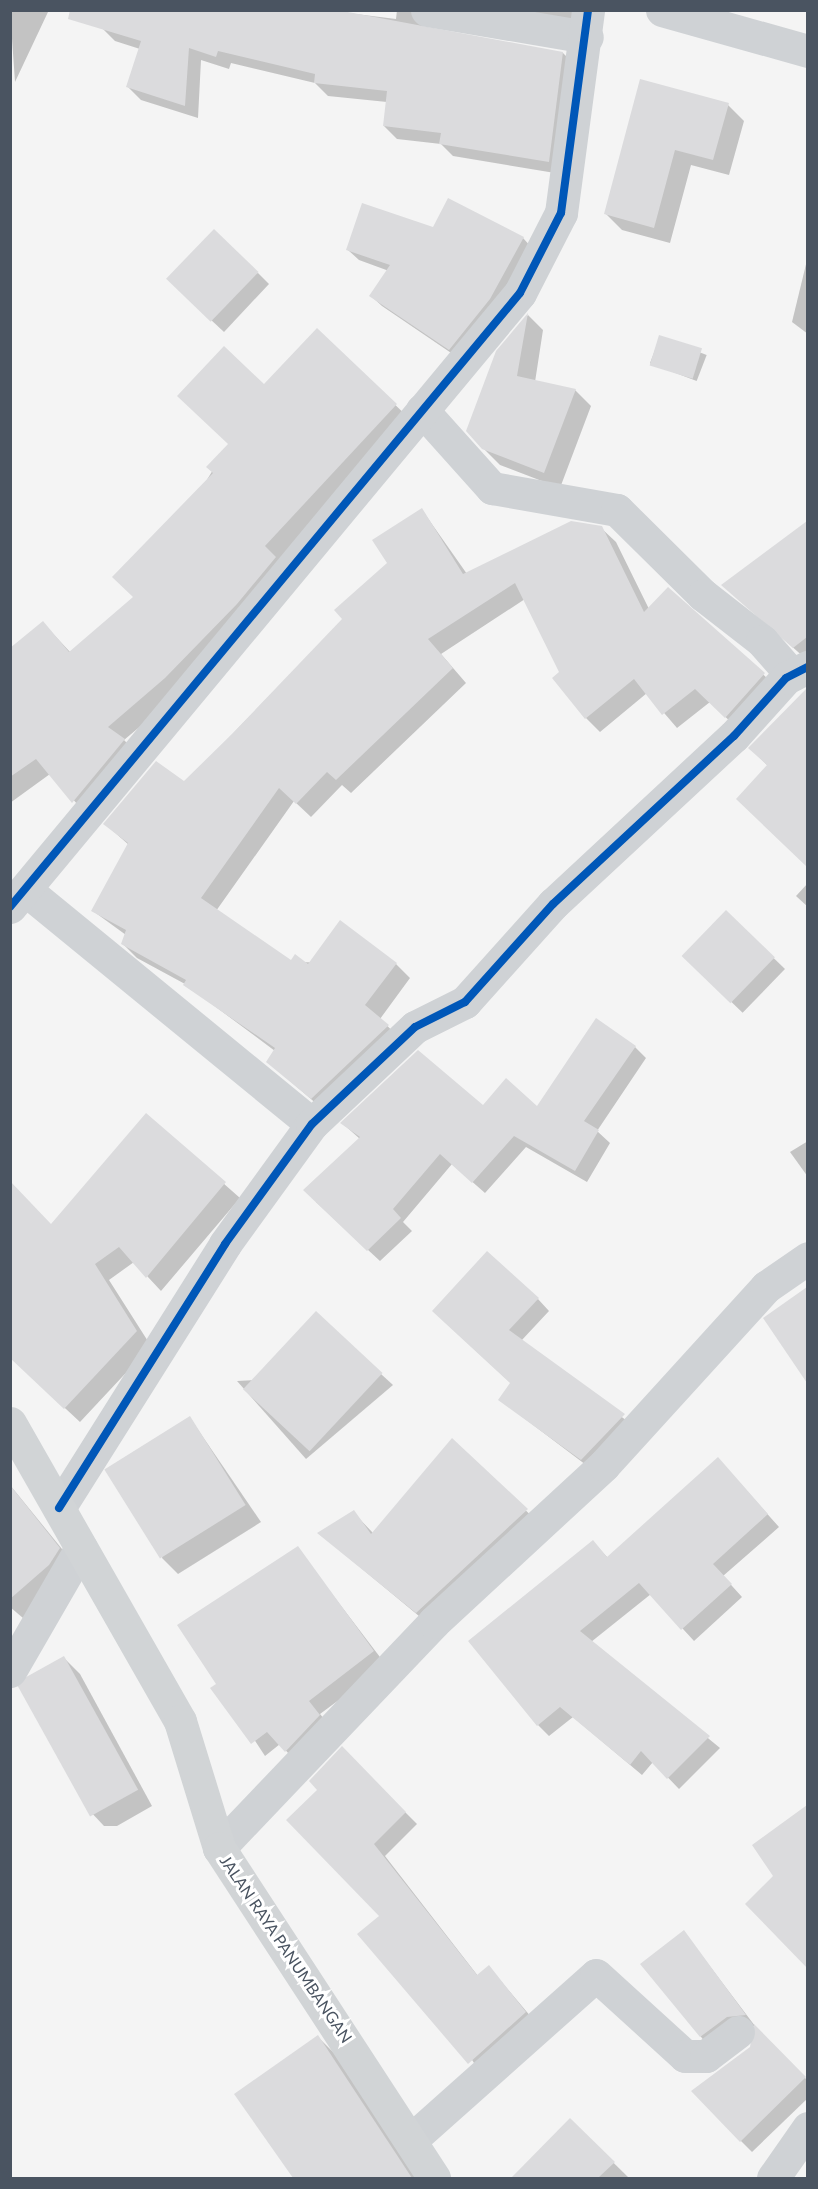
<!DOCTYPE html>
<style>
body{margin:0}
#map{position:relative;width:818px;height:2189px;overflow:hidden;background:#f4f4f4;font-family:Lato,sans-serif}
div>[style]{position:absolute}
.shadow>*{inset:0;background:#0003;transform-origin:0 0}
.building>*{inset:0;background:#dbdbdd;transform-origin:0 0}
.street>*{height:33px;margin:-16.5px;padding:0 16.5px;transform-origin:16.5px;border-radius:16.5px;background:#cfd2d5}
.secondary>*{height:33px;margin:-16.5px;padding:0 16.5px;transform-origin:16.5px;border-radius:16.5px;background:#d1d4d6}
.cycleway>*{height:8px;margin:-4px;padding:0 4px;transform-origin:4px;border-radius:4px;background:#0057b8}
span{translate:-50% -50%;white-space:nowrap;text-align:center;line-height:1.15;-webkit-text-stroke:6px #fff;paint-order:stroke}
.street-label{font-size:16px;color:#4a5461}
.frame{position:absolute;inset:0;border:12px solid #4a5461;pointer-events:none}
</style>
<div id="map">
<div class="shadow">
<div style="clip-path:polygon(10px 10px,56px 10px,48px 12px,15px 82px)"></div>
<div style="clip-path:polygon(324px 10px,396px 19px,397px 10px,427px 10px,422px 30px,563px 53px,576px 66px,561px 174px,453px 156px,441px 144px,397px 139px,384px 126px,387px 102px,328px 96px,315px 83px,231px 63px,229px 69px,201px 60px,198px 118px,141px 100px,128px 87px,140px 49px,115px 41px,102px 28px)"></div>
<div style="clip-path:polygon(483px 10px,575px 10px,572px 25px)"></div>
<div style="clip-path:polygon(641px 81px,728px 105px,744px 121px,729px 175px,691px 165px,670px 243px,622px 230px,606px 214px)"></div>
<div style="clip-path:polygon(434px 229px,523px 238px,533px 249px,460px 359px,382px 306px,371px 296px,389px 271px,359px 260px,348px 250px)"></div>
<div style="clip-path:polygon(808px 256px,808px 334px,792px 322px)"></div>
<div style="clip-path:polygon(258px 273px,269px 284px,224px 332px,180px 291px)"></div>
<div style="clip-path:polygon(528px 315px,543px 330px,535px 382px,575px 390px,591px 406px,560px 488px,500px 465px,483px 448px,497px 352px)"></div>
<div style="clip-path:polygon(317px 330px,411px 420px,180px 693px,124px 740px,139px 755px,88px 816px,50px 774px,10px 803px,10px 664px,43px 623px,71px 653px,135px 598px,264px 386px)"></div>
<div style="left:660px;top:337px;width:50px;height:28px;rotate:21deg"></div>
<div style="clip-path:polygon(422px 510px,467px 574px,601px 528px,616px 542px,649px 609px,668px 589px,778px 688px,740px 731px,710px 702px,677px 728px,647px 693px,600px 732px,586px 718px,525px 599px,441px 654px,466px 683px,351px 793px,342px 785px,311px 817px,294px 801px,216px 911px,291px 962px,396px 964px,410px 978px,380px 1019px,402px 1040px,326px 1112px,268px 1062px,275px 1051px,185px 984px,137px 958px,123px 944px,126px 935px,93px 911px,129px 845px,105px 824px,185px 783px,344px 619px,389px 564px)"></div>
<div style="clip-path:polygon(797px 530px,808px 541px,807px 660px,723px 585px)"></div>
<div style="clip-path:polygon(808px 690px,808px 866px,751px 812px,768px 766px,750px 748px)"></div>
<div style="clip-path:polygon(808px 883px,808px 907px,796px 896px)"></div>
<div style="left:726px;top:912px;width:82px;height:61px;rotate:44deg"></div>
<div style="clip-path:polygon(635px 1047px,646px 1058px,597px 1131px,610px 1143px,587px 1182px,526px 1147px,485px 1193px,452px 1164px,403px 1222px,412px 1231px,380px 1261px,316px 1202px,360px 1139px,342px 1123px,483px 1107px,537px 1108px)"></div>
<div style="clip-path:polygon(146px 1115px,240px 1198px,161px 1291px,134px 1262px,109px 1280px,151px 1346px,80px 1422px,10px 1357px,52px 1226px)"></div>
<div style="clip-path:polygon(808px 1141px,808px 1177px,790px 1152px)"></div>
<div style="clip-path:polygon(808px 1289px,808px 1380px,766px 1318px)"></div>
<div style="clip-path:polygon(538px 1299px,549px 1311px,521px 1341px,635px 1427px,594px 1471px,500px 1400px,512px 1384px,445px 1322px)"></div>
<div style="clip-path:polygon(381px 1374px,393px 1385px,306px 1459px,237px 1381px)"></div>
<div style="clip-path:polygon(190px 1418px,261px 1522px,178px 1574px,162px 1558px)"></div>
<div style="clip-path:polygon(452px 1440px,540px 1524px,431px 1626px,320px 1534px,353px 1512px,373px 1533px)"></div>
<div style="clip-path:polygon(729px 1471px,779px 1527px,723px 1576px,742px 1597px,694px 1641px,651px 1594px,591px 1642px,720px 1748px,679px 1789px,653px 1762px,642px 1775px,573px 1717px,549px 1736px,538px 1725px,593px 1542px,608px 1558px)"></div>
<div style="clip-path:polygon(10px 1485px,75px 1565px,23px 1618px,10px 1607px)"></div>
<div style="clip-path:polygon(297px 1548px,386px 1665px,320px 1714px,332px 1728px,298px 1764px,280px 1744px,265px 1756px,218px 1684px)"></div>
<div style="clip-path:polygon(64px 1658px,80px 1674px,152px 1806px,117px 1826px,104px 1826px,88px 1809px,23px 1693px,30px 1676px)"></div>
<div style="clip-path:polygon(342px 1749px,417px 1824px,385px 1856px,478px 1976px,489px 1967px,537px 2024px,481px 2074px,381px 1916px,319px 1790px)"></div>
<div style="clip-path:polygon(801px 1811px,808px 1817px,807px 1966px,747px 1904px,775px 1876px)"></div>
<div style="clip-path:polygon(684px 1932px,755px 2026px,739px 2028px,710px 2048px,643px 1965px)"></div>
<div style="clip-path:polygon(755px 2027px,808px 2081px,808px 2098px,752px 2152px,741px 2141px)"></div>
<div style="clip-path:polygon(318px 2037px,334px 2053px,416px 2178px,295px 2178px,236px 2095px)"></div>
<div style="clip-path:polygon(570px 2120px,629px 2178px,513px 2178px)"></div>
</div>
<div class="building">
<div style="clip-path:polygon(70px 10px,337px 10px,563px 52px,549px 162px,439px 144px,441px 133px,383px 126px,387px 91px,314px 83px,315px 74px,218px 51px,216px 57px,189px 48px,185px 106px,126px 87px,141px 41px,68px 19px)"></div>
<div style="clip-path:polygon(640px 79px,729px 103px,713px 160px,675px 150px,654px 228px,604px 214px)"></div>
<div style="clip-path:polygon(448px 198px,524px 237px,490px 299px,449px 350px,369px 296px,390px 265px,346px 250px,362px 203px,433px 227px)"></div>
<div style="left:214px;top:229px;width:62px;height:69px;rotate:44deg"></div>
<div style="clip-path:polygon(528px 313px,517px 376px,576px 389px,544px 473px,482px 449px,466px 431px,496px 351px)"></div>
<div style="clip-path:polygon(317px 328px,397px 404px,265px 546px,276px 557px,237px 604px,165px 678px,108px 727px,125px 739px,72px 803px,36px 759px,10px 777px,10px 648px,43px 621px,69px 652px,133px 597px,112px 577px,213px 473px,206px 467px,228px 444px,177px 396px,224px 346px,264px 384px)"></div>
<div style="left:659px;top:335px;width:45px;height:32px;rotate:17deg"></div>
<div style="clip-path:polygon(422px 508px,463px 574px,571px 521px,602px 526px,644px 612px,668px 587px,765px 673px,725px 718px,695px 689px,662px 715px,634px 679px,585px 719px,552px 678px,559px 672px,515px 583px,428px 639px,453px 668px,336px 780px,327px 772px,296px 804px,279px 788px,201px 898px,291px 960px,295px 954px,308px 964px,340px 920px,397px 963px,365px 1005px,389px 1025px,311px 1099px,266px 1062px,275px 1048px,183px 985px,186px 980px,121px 944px,126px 930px,91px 911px,128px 843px,103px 824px,156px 761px,184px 781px,233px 733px,342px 619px,334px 610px,387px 563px,372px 540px)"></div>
<div style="clip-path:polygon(807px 521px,807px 637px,793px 648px,721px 585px)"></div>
<div style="clip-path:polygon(807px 688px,807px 867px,736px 799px,767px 765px,748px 748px)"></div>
<div style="left:726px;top:910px;width:68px;height:64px;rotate:44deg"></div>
<div style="clip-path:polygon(596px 1018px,636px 1046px,584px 1121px,599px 1130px,575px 1171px,514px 1136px,472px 1183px,440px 1154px,393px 1209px,401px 1218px,367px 1251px,303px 1190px,360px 1137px,340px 1123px,418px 1050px,483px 1105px,506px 1078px,537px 1106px)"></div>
<div style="clip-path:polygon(146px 1113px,226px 1182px,146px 1278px,119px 1247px,95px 1264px,137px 1331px,64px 1409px,10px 1358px,10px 1181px,51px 1224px)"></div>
<div style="clip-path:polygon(487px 1251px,539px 1298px,509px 1330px,625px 1414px,581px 1460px,498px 1400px,510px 1383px,432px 1311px)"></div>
<div style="clip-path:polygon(807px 1287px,807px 1383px,763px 1318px)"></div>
<div style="left:316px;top:1311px;width:91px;height:107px;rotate:43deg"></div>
<div style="left:190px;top:1416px;width:105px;height:101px;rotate:58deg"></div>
<div style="clip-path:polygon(452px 1438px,528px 1509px,416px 1613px,317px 1533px,354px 1510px,371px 1534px)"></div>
<div style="clip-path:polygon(718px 1457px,768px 1514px,713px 1564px,732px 1584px,681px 1630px,639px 1583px,580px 1631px,710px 1736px,667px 1779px,641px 1751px,630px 1765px,560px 1707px,537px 1726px,468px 1641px,593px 1540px,607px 1557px)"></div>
<div style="clip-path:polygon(10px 1485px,60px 1548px,49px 1565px,10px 1599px)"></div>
<div style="clip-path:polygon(298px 1546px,374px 1651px,309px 1701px,320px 1715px,285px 1752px,267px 1732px,251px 1744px,210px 1688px,216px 1684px,177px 1625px)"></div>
<div style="left:64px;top:1656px;width:153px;height:55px;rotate:61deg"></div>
<div style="clip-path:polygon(342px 1746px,406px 1812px,374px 1844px,477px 1975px,489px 1965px,526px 2012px,468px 2064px,357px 1934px,379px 1916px,286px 1820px,317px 1790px,309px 1781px)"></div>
<div style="clip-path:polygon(807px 1805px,807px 1968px,745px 1904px,773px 1876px,752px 1845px)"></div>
<div style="clip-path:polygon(684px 1930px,746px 2015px,727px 2017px,700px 2037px,640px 1964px)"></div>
<div style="clip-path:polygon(754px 2024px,806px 2077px,740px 2142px,691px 2091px,750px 2047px)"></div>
<div style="clip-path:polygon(318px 2035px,412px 2178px,293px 2178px,234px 2094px)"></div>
<div style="clip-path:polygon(570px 2118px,615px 2162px,598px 2178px,511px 2178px)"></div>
</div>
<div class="street">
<div style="left:427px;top:10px;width:162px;rotate:9.6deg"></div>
<div style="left:662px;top:10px;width:152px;rotate:15.7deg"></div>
<div style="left:422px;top:410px;width:105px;rotate:48.1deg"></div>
<div style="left:492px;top:488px;width:127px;rotate:10deg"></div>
<div style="left:617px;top:510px;width:121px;rotate:44.7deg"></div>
<div style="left:703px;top:595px;width:75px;rotate:37.9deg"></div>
<div style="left:762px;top:641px;width:45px;rotate:48.6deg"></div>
<div style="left:27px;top:891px;width:368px;rotate:39.3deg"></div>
<div style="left:10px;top:907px;width:798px;rotate:-50.29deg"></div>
<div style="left:520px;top:293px;width:90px;rotate:-62.9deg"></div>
<div style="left:561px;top:213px;width:205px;rotate:-82.4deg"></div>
<div style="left:59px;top:1508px;width:312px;rotate:-57.8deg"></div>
<div style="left:225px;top:1244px;width:148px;rotate:-54.1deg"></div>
<div style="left:312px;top:1124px;width:141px;rotate:-43.3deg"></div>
<div style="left:415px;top:1027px;width:56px;rotate:-26.6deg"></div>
<div style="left:465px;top:1002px;width:132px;rotate:-48.1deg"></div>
<div style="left:553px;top:904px;width:247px;rotate:-42.9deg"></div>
<div style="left:734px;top:736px;width:78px;rotate:-48.1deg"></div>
<div style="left:786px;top:678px;width:25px;rotate:-27deg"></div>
<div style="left:10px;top:1671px;width:142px;rotate:-60deg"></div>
<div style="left:219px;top:1848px;width:312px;rotate:-46.4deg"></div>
<div style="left:434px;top:1622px;width:231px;rotate:-42.7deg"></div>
<div style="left:604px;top:1465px;width:241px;rotate:-47.7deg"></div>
<div style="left:766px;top:1287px;width:51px;rotate:-34.6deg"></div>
<div style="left:412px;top:2139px;width:246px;rotate:-41.7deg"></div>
<div style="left:596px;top:1975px;width:120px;rotate:42.3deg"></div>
<div style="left:685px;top:2056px;width:21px"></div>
<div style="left:706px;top:2056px;width:40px;rotate:-37deg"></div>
<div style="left:773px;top:2178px;width:61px;rotate:-55deg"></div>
</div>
<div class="secondary">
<div style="left:10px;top:1423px;width:343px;rotate:60.3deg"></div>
<div style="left:180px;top:1721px;width:133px;rotate:72.9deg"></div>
<div style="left:219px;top:1848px;width:394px;rotate:56.9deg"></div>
</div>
<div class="cycleway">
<div style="left:10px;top:907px;width:798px;rotate:-50.29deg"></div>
<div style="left:520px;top:293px;width:90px;rotate:-62.9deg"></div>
<div style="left:561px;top:213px;width:205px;rotate:-82.4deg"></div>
<div style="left:59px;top:1508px;width:312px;rotate:-57.8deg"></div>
<div style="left:225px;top:1244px;width:148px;rotate:-54.1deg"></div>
<div style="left:312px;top:1124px;width:141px;rotate:-43.3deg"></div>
<div style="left:415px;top:1027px;width:56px;rotate:-26.6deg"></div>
<div style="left:465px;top:1002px;width:132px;rotate:-48.1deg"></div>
<div style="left:553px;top:904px;width:247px;rotate:-42.9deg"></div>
<div style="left:734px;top:736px;width:78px;rotate:-48.1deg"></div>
<div style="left:786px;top:678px;width:25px;rotate:-27deg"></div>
</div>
<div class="street-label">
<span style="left:286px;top:1949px;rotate:56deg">JALAN RAYA PANUMBANGAN</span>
</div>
<div class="frame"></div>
</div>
